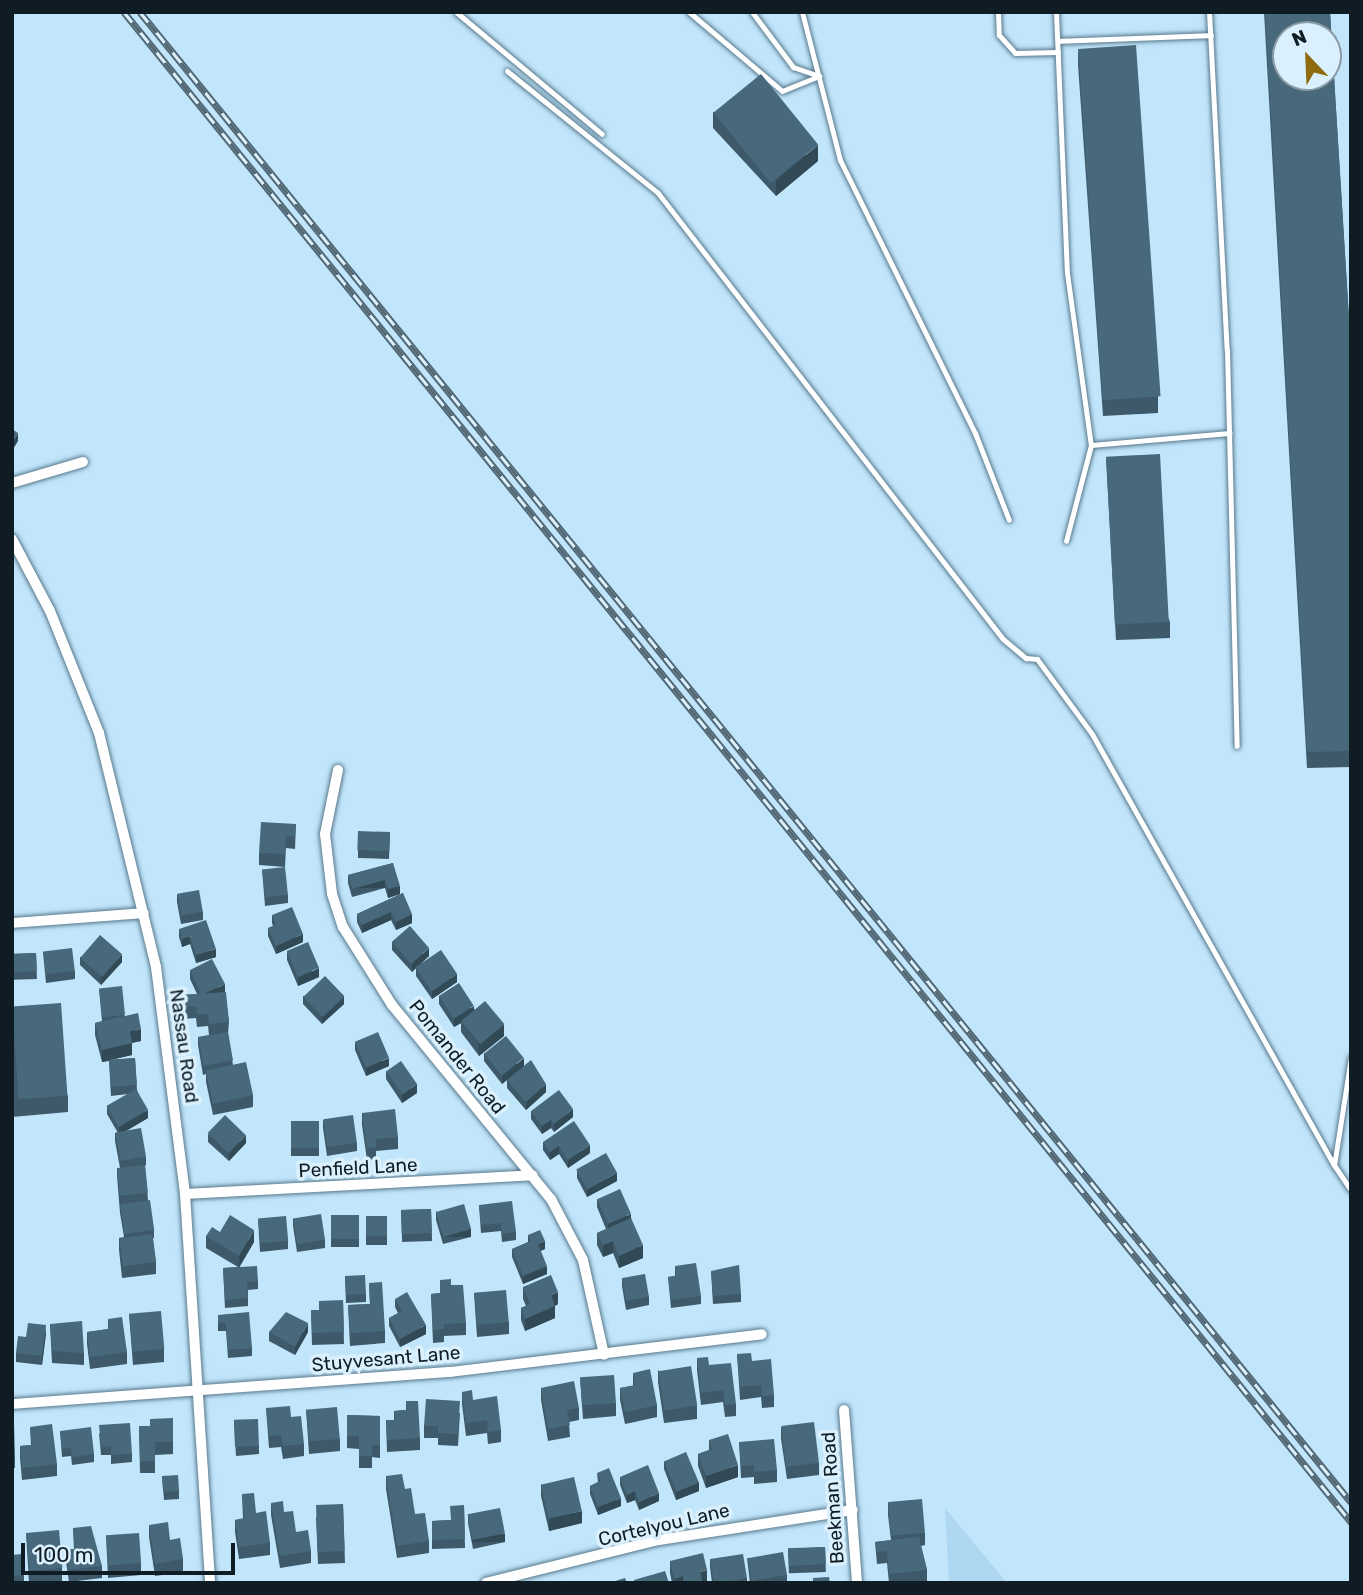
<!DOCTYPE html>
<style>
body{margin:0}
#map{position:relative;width:1363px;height:1595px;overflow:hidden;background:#c1e5fb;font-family:Rubik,sans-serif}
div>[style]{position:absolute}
.built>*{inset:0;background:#aed8f2}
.roads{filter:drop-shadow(0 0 2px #58798c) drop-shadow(0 0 2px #58798c)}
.service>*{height:5px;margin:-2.5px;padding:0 2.5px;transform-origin:2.5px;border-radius:2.5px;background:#fff}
.minor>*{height:10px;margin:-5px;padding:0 5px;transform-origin:5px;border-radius:5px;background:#fff}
.rail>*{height:7px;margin-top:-3.5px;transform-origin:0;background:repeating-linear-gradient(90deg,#dbf0fd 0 13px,#526875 0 26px);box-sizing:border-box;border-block:2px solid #526875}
.wall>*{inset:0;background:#3e5a6a;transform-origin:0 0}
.shaded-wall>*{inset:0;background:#324a56;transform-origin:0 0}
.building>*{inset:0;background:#48697b;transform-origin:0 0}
span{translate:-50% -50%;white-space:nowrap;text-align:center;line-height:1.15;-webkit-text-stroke:7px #dbf0fd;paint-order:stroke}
.street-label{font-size:19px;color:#0f1c24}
.frame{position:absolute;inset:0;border:14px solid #0f1c24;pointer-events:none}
.north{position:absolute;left:1272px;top:21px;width:70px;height:70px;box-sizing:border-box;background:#dbf0fd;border:2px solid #899ba6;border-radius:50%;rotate:337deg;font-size:19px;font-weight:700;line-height:28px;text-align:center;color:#0f1c24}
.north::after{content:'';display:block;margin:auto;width:24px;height:32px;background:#8e6b0e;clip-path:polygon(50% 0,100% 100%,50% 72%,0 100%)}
.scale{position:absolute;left:21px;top:1543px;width:214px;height:32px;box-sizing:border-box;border:4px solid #0f1c24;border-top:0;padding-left:9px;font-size:21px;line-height:24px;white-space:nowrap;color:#0f1c24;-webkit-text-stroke:5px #dbf0fd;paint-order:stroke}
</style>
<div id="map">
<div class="built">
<div style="clip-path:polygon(945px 1508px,1007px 1583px,949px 1583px)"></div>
</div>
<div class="roads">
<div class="service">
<div style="left:456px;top:12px;width:190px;rotate:39.9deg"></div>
<div style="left:689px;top:12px;width:122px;rotate:40.3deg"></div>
<div style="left:782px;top:91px;width:40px;rotate:-22deg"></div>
<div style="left:752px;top:12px;width:69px;rotate:53.3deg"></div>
<div style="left:793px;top:67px;width:28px;rotate:19deg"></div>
<div style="left:802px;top:12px;width:153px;rotate:75.6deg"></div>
<div style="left:840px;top:160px;width:305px;rotate:63.7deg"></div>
<div style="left:975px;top:433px;width:93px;rotate:68.7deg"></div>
<div style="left:998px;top:12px;width:23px;rotate:88deg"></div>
<div style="left:999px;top:35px;width:24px;rotate:48deg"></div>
<div style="left:1015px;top:53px;width:43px;rotate:-1.3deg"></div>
<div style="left:1056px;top:12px;width:261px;rotate:87.6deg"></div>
<div style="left:1067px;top:273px;width:174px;rotate:82.1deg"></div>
<div style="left:1091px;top:445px;width:99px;rotate:104.6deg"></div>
<div style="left:1209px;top:12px;width:338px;rotate:87deg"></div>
<div style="left:1227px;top:350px;width:396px;rotate:88.6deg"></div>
<div style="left:1058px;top:41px;width:153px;rotate:-2.2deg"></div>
<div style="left:507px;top:71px;width:194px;rotate:38.9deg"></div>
<div style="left:658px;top:193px;width:564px;rotate:52.28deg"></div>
<div style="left:1003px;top:639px;width:30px;rotate:40deg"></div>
<div style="left:1026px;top:658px;width:11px;rotate:5deg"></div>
<div style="left:1037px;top:659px;width:93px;rotate:53.7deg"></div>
<div style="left:1092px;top:734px;width:494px;rotate:60.7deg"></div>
<div style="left:1091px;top:445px;width:139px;rotate:-5deg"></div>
<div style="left:1351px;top:1057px;width:109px;rotate:98.9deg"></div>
<div style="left:1334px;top:1165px;width:30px;rotate:56deg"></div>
</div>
<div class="minor">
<div style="left:12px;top:483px;width:74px;rotate:-16.5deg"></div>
<div style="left:12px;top:539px;width:81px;rotate:62.2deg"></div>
<div style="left:50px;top:611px;width:131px;rotate:68.1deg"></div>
<div style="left:99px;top:733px;width:241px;rotate:76.3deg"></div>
<div style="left:156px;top:967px;width:229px;rotate:82.7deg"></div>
<div style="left:185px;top:1194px;width:390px;rotate:86.3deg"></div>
<div style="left:338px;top:770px;width:65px;rotate:101.5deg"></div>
<div style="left:325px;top:834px;width:60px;rotate:83.3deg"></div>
<div style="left:332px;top:894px;width:35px;rotate:72deg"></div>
<div style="left:343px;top:927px;width:92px;rotate:57.9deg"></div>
<div style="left:392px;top:1005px;width:251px;rotate:50.7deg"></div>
<div style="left:551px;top:1199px;width:69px;rotate:62.3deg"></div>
<div style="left:583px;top:1260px;width:97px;rotate:77.5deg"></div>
<div style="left:12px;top:923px;width:132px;rotate:-4.3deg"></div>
<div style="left:185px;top:1194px;width:348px;rotate:-3.1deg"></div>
<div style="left:12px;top:1404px;width:439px;rotate:-4.2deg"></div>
<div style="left:450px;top:1372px;width:314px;rotate:-6.9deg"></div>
<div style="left:844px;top:1410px;width:173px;rotate:85.7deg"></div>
<div style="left:486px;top:1583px;width:178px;rotate:-14deg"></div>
<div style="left:659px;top:1540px;width:196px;rotate:-8.8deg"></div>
</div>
</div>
<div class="rail">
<div style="left:124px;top:12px;width:1946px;rotate:50.9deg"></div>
<div style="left:140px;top:12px;width:1920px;rotate:50.9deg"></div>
</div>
<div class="wall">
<div style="clip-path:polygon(1264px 12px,1330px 12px,1351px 350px,1351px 767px,1307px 768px)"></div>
<div style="clip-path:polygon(1078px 49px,1158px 396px,1158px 413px,1103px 416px,1078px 65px)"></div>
<div style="clip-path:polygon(713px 112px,818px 161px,776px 196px,713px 128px)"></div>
<div style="clip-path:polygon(1106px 457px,1170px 622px,1170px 638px,1116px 640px)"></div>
<div style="clip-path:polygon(296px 824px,295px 849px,286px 848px,285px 867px,259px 865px,259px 853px)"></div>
<div style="clip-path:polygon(390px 832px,389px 859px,358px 858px,358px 850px)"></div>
<div style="clip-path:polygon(393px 863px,400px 894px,388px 898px,385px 888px,352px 897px,348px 883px,348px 875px)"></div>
<div style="clip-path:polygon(262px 869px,288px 895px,288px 903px,265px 906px)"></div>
<div style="clip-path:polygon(403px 893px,412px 923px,396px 930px,391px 920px,362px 933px,357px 922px,357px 914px)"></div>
<div style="clip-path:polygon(177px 894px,203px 912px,203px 920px,181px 924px,177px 902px)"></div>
<div style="clip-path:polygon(272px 915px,303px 942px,276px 954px,268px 936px,268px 928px,273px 926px,272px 923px)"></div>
<div style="clip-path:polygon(179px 929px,216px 957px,196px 963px,190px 944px,182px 947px,179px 937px)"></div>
<div style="clip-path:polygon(392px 942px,429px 956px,419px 965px,457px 982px,432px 999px,416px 976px,416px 968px,412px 972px,392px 950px)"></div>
<div style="clip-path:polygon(43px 952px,75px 971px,75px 979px,46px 983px)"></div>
<div style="clip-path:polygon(287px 952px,319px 977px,298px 986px,287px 960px)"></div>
<div style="left:36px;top:953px;width:26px;height:24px;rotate:88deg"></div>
<div style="clip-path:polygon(80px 957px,122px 962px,101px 985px,80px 965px)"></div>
<div style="clip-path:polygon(190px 970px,225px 992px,229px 1022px,228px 1034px,233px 1065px,253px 1095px,253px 1107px,213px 1115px,206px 1082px,206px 1074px,203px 1075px,198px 1045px,198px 1037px,209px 1035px,208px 1026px,197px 1027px,196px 1018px,183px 1019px,182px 995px,197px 994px,190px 979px)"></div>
<div style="clip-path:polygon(99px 989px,125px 1016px,141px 1041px,132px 1043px,132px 1055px,110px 1060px,135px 1058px,137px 1090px,148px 1118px,126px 1131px,146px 1157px,146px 1165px,145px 1166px,148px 1200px,154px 1230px,154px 1238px,153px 1238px,156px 1262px,156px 1274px,122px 1278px,119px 1250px,119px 1238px,124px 1237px,120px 1213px,117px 1176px,117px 1168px,120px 1168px,115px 1141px,115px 1133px,118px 1133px,107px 1114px,107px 1106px,128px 1094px,111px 1096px,109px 1061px,102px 1062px,95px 1035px,95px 1023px,102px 1021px)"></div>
<div style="clip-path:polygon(303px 996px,344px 1004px,322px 1024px,303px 1004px)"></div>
<div style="clip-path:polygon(439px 996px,474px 1009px,504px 1036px,479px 1056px,461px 1032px,461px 1023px,454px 1027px,439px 1004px)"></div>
<div style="clip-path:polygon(12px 1006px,68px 1096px,68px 1112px,12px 1117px)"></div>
<div style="clip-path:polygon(355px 1042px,389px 1066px,366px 1076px,355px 1050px)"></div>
<div style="clip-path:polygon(484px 1053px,524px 1066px,546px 1092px,526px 1110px,507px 1088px,507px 1080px,521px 1069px,502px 1084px,484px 1061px)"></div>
<div style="clip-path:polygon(386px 1071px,417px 1093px,402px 1103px,386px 1079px)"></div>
<div style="clip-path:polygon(531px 1111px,573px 1117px,554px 1132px,551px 1128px,542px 1134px,531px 1119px)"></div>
<div style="clip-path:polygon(362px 1113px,398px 1137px,398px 1149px,376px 1151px,376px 1159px,367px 1160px,362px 1125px)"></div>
<div style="clip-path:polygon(323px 1120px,357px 1143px,357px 1151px,327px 1156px,323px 1128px)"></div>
<div style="left:291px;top:1121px;width:28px;height:35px"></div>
<div style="clip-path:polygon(208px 1134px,246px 1143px,229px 1161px,208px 1142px)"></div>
<div style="clip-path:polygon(543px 1142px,590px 1153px,568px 1168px,559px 1154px,550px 1160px,543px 1150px)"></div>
<div style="clip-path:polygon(577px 1170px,617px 1181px,587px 1197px,577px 1178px)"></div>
<div style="clip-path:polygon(597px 1199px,631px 1218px,643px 1258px,619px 1268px,613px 1253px,603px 1257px,597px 1245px,597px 1233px,606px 1229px,597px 1207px)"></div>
<div style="clip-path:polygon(479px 1205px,516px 1232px,516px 1240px,502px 1242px,501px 1231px,481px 1233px)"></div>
<div style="left:431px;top:1209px;width:32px;height:30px;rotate:88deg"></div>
<div style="clip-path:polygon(436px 1211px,471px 1237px,443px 1244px,436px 1220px)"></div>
<div style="left:359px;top:1215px;width:32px;height:28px;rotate:90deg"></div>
<div style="left:387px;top:1216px;width:29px;height:21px;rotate:90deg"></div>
<div style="clip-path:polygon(293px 1218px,325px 1240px,325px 1248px,297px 1252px,293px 1226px)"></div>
<div style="clip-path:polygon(258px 1219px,288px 1241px,288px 1249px,260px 1252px)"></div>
<div style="clip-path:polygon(220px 1232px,254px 1242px,239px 1267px,258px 1281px,258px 1289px,248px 1290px,248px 1306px,225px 1308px,223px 1268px,238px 1267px,206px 1248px,206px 1236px)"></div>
<div style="clip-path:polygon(528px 1235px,545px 1249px,540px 1251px,547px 1274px,523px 1284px,512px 1257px,512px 1249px,528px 1242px)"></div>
<div style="clip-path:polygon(675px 1266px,701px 1296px,701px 1304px,671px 1308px,668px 1277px,675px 1276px)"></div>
<div style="clip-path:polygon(711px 1271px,741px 1294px,741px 1302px,713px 1304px)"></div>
<div style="clip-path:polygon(345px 1276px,366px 1294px,366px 1302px,346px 1303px)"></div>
<div style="clip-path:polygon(622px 1278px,649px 1297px,649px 1305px,626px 1310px,622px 1286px)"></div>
<div style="clip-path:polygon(440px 1280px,451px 1285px,466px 1323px,466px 1335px,444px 1336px,444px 1342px,433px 1343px,431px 1294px,440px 1293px)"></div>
<div style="clip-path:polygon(369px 1283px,385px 1331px,385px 1343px,350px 1346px,348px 1305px,370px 1304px)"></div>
<div style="clip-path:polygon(523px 1287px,558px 1304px,555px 1306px,555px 1318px,525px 1331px,521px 1320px,521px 1308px,526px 1306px,523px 1299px)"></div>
<div style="clip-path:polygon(474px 1293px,509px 1322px,509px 1334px,477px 1337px)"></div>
<div style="clip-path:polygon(395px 1299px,426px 1334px,400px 1347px,389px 1326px,389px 1318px,398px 1313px,395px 1307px)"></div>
<div style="clip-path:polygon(343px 1300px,344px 1344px,312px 1345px,311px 1310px,319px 1310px)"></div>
<div style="clip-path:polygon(129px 1314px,164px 1349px,164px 1362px,133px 1365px)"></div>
<div style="clip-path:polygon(218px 1315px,252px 1348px,252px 1356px,228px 1358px,226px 1331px,218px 1331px)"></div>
<div style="clip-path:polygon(108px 1319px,127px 1352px,127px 1364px,90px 1369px,87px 1344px,87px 1332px,108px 1329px)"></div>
<div style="clip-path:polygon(50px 1324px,84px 1353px,84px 1365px,52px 1363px)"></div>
<div style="clip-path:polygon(269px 1332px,308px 1332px,295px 1355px,269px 1341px)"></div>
<div style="clip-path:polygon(46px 1333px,42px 1365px,16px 1362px,16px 1353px,26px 1337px)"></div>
<div style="clip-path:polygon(737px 1354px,752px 1361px,774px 1395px,774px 1407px,762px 1408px,761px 1397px,740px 1400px)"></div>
<div style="clip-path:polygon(697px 1358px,709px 1365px,736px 1404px,736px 1416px,725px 1417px,723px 1402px,701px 1405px,697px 1370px)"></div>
<div style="clip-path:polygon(658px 1370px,697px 1406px,697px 1419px,664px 1423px,658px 1382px)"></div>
<div style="clip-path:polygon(633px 1373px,657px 1405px,657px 1417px,625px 1424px,620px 1400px,620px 1388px,633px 1386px)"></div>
<div style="clip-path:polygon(580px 1378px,616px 1403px,616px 1416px,583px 1419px)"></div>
<div style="clip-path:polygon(541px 1388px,579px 1408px,579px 1420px,569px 1422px,570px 1437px,548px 1441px,541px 1400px)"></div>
<div style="clip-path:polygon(462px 1392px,473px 1400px,501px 1430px,501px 1442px,488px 1444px,487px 1433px,466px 1436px,462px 1404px)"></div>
<div style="clip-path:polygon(406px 1401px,420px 1438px,420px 1450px,387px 1452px,386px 1420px,394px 1420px,394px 1411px,406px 1410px)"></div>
<div style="clip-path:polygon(266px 1408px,291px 1417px,304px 1444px,304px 1456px,283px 1459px,281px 1447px,269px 1448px)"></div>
<div style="clip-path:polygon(306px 1409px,340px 1439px,340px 1451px,309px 1454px)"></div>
<div style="clip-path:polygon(460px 1413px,458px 1446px,438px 1445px,438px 1438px,424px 1438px,424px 1426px)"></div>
<div style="clip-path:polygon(347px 1415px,380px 1416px,380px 1458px,372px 1457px,372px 1468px,359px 1468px,359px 1449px,347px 1448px)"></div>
<div style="clip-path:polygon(173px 1418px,173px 1454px,155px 1455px,155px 1473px,140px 1473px,139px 1426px,150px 1426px)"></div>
<div style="clip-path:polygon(234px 1421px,259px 1446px,259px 1454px,236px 1456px)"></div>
<div style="clip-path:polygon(12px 1424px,15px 1456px,15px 1468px,12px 1468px)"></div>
<div style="clip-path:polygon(30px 1427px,57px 1464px,57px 1476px,22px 1480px,20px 1458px,20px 1446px,31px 1445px)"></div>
<div style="clip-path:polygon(781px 1427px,819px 1463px,819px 1475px,787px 1479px,781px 1439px)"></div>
<div style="clip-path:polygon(60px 1431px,94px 1454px,94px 1462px,72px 1465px,71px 1456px,62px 1457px)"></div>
<div style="clip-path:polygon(99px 1433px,132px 1454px,132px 1462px,111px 1464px,111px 1455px,101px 1455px)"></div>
<div style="clip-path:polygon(709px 1440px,738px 1477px,706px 1488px,698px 1466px,698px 1454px,709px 1450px)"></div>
<div style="clip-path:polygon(739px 1442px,777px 1470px,777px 1482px,754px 1484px,754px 1477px,741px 1478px)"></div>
<div style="clip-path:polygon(664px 1461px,699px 1491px,676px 1500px,664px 1469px)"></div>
<div style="clip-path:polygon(597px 1473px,621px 1506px,598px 1515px,590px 1494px,590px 1486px,598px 1482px)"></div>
<div style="clip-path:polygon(162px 1476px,179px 1491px,179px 1499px,164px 1500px)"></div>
<div style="clip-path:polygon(386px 1476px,405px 1489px,415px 1514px,429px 1541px,429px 1553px,397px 1558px,386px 1489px)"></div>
<div style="clip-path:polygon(620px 1477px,659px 1501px,639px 1510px,635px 1500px,627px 1503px,620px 1485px)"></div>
<div style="clip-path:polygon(541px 1484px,582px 1523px,549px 1531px,541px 1496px)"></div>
<div style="clip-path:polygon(242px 1494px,256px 1513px,270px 1543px,270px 1555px,239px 1559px,235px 1532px,235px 1520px,243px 1519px)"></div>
<div style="clip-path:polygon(271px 1503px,311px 1551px,311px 1563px,280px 1568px,271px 1515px)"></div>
<div style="clip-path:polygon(888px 1503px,925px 1533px,925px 1545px,921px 1546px,927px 1570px,927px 1583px,889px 1583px,887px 1563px,877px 1564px,875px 1542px,891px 1540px,888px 1515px)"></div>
<div style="clip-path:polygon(343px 1504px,345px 1563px,318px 1564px,316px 1517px)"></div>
<div style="clip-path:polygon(464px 1505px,465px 1548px,432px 1549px,432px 1521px,451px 1520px)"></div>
<div style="clip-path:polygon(468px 1515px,505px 1542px,473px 1549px,468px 1523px)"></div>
<div style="clip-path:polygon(149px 1525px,170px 1540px,183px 1559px,183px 1572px,155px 1576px,149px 1537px)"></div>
<div style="clip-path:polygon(73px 1528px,102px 1566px,102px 1578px,69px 1582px,66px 1562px,66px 1550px,74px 1549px)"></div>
<div style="clip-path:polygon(26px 1533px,62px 1568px,62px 1581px,29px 1583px)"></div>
<div style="clip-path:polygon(106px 1535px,141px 1563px,141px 1575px,108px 1578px)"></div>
<div style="left:825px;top:1547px;width:25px;height:37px;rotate:88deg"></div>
<div style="clip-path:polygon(12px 1555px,24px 1575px,24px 1583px,12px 1583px)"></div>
<div style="clip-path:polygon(747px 1558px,787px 1575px,787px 1583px,750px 1583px)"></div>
<div style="clip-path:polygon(710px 1559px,747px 1578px,747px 1583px,712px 1583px,710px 1567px)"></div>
<div style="clip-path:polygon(670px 1561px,707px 1582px,672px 1583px,670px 1573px)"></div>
</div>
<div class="shaded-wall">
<div style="clip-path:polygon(818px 145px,818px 161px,776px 196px,776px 180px)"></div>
<div style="clip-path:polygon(18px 433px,18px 441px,12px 451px,12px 443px)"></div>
<div style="left:385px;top:880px;width:8px;height:34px;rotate:90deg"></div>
<div style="clip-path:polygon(400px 886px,400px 894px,388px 898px,388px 889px)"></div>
<div style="clip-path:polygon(391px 912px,391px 920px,362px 933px,362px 925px)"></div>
<div style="clip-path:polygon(412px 914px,412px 923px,396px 930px,396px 922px)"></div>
<div style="clip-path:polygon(303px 934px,303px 942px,276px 954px,276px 946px)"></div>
<div style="clip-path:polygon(190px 936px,190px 944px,182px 947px,182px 939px)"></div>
<div style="clip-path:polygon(429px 948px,429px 956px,412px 972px,412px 964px)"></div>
<div style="clip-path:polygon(216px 949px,216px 957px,196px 963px,196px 955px)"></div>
<div style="clip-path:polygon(122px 954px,122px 962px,101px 985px,101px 977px)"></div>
<div style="clip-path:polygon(319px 968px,319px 977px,298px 986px,298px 978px)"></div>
<div style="clip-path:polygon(457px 974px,457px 982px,432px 999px,432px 991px)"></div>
<div style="clip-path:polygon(225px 984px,225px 992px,202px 995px)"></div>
<div style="clip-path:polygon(344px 996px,344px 1004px,322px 1024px,322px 1016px)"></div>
<div style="clip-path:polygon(474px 1006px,474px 1014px,461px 1020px,461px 1023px,454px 1027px,454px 1019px)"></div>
<div style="clip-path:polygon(504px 1024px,504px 1036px,479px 1056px,479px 1043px)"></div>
<div style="clip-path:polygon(141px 1029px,141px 1041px,130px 1043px,130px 1031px)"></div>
<div style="clip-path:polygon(132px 1043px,132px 1055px,102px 1062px,102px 1050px)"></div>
<div style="clip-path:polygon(389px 1058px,389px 1066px,366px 1076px,366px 1068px)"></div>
<div style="clip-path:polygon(524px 1058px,524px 1066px,502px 1084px,502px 1076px)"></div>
<div style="clip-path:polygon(417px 1084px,417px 1093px,402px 1103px,402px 1095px)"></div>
<div style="clip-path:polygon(546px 1084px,546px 1092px,526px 1110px,526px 1102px)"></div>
<div style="clip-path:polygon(573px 1109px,573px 1117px,554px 1132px,554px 1124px)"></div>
<div style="clip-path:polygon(148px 1110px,148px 1118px,119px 1135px,119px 1127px)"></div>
<div style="clip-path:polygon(551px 1120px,551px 1128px,542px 1134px,542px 1126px)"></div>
<div style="clip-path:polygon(246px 1135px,246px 1143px,229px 1161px,229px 1153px)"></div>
<div style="clip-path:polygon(590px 1145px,590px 1153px,568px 1168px,568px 1160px)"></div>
<div style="clip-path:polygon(559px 1146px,559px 1154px,550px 1160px,550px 1152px)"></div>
<div style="clip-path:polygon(617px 1173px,617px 1181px,587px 1197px,587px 1189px)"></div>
<div style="clip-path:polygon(631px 1214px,631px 1223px,608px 1232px,608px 1224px)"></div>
<div style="left:471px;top:1229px;width:8px;height:29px;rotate:90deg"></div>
<div style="clip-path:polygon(254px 1230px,254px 1242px,239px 1268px,239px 1256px)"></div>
<div style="clip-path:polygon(545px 1241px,545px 1249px,538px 1252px,538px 1244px)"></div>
<div style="clip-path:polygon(613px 1241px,613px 1253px,603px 1257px,603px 1245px)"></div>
<div style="clip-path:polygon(643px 1245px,643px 1258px,619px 1268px,619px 1256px)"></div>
<div style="clip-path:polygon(547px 1266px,547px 1274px,523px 1284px,523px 1276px)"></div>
<div style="clip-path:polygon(558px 1292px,558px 1304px,551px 1308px,551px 1295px)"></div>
<div style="clip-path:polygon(555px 1306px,555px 1318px,525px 1331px,525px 1319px)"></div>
<div style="clip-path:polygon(308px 1323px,308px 1332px,295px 1355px,295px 1347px)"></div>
<div style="clip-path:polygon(46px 1325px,46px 1333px,42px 1365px,42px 1356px)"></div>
<div style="clip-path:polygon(426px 1325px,426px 1334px,400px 1347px,400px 1339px)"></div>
<div style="clip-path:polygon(738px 1465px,738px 1477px,706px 1488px,706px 1476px)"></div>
<div style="clip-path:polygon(699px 1482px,699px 1491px,676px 1500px,676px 1492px)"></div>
<div style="clip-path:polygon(635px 1491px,635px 1500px,627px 1503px,627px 1495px)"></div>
<div style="clip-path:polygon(659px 1493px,659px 1501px,639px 1510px,639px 1502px)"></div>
<div style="clip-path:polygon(621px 1498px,621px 1506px,598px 1515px,598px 1507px)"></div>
<div style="clip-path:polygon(582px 1511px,582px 1523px,549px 1531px,549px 1518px)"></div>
<div style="left:505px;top:1534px;width:8px;height:33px;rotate:90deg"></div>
<div style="clip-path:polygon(707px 1570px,707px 1582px,700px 1583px,700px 1572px)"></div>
<div style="clip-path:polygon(683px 1576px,683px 1583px,674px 1583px,674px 1579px)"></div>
</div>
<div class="building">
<div style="clip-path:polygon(evenodd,1265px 12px,1330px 12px,1351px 350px,1351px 751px,1307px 752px,1265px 12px,1286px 35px,1328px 35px,1328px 77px,1286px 77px,1286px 35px)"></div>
<div style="left:1136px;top:45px;width:352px;height:58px;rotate:86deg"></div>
<div style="left:761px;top:74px;width:91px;height:61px;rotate:51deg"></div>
<div style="clip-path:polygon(12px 429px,18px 433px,12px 443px)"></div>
<div style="left:1160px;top:454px;width:168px;height:54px;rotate:87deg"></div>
<div style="clip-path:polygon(261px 822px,296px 824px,295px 836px,286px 836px,285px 854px,259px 853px)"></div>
<div style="left:358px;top:831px;width:32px;height:19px;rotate:2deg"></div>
<div style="clip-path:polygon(393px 863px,400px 886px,388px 889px,385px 880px,352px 889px,348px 875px)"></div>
<div style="left:285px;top:867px;width:28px;height:23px;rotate:84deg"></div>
<div style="left:199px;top:890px;width:22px;height:22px;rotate:80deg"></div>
<div style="clip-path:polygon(403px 893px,412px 914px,396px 922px,391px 912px,362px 925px,357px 914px)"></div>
<div style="clip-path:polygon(292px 907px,303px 934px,276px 946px,268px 928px,276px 925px,272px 915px)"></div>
<div style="clip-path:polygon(206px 920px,216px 949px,196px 955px,190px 936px,182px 939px,179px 929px)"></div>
<div style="left:410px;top:926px;width:29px;height:24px;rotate:49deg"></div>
<div style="left:100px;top:935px;width:29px;height:30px;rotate:41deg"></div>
<div style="left:308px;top:942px;width:28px;height:23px;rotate:67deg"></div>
<div style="left:72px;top:948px;width:23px;height:29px;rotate:83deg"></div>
<div style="left:441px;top:950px;width:29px;height:31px;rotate:56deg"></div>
<div style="left:36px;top:953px;width:18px;height:24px;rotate:87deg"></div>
<div style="clip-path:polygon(212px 959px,225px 984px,205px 993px,201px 994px,190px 970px)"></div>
<div style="left:325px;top:976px;width:28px;height:30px;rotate:46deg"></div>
<div style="left:459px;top:983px;width:27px;height:24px;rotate:57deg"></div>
<div style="left:122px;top:986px;width:29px;height:23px;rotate:84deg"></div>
<div style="clip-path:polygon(226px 992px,229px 1022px,209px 1024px,208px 1014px,197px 1014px,196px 1006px,183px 1007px,182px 995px)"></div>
<div style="left:485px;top:1001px;width:30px;height:31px;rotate:50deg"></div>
<div style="left:61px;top:1003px;width:93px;height:49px;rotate:86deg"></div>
<div style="clip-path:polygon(138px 1013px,141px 1029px,130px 1031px,132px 1043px,102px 1050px,95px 1023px)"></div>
<div style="left:228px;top:1032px;width:29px;height:30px;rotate:80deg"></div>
<div style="left:378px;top:1032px;width:28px;height:25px;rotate:67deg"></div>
<div style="left:506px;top:1036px;width:28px;height:28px;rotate:51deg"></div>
<div style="left:135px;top:1058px;width:27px;height:26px;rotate:86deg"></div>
<div style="clip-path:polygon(531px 1060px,546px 1084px,526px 1102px,507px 1080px)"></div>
<div style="left:401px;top:1061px;width:28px;height:18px;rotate:55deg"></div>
<div style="left:246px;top:1062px;width:34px;height:41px;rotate:78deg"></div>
<div style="left:136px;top:1089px;width:24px;height:34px;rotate:60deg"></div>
<div style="clip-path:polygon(559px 1090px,573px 1109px,554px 1124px,551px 1120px,542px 1126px,531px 1111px)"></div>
<div style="clip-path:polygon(395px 1109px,398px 1137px,376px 1139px,376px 1147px,367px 1148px,362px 1113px)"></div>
<div style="left:225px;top:1115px;width:29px;height:25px;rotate:44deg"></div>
<div style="left:353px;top:1115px;width:28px;height:30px;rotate:82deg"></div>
<div style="left:291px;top:1121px;width:28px;height:27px"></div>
<div style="clip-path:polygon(574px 1121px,590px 1145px,568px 1160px,559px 1146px,550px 1152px,543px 1142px)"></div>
<div style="left:141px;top:1128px;width:29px;height:26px;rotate:80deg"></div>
<div style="left:606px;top:1153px;width:23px;height:34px;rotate:61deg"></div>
<div style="left:145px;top:1165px;width:28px;height:28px;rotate:84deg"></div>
<div style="left:620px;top:1189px;width:27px;height:25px;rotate:66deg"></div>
<div style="left:150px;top:1200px;width:30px;height:30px;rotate:82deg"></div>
<div style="clip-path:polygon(512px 1201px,516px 1232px,502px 1234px,501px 1223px,481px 1225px,479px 1205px)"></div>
<div style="left:464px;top:1204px;width:26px;height:29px;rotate:74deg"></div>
<div style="left:431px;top:1209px;width:24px;height:30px;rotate:88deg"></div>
<div style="left:321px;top:1214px;width:26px;height:28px;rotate:81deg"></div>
<div style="clip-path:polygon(230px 1215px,254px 1230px,239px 1256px,206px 1236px,212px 1227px,220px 1232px)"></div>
<div style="left:359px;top:1215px;width:24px;height:28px;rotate:90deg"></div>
<div style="left:286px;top:1216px;width:25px;height:28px;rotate:85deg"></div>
<div style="left:387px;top:1216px;width:20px;height:21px;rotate:90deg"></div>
<div style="clip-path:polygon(631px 1218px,643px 1245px,619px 1256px,613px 1241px,603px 1245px,597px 1233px)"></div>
<div style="clip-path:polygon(540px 1230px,545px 1241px,538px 1244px,547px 1266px,523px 1276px,512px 1249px,531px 1241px,528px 1235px)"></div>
<div style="left:152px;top:1234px;width:28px;height:33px;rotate:82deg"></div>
<div style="clip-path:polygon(696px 1263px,701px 1296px,671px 1300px,668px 1277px,676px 1276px,675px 1266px)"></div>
<div style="clip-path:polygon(739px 1265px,741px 1294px,713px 1296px,711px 1271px)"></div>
<div style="clip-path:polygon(257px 1266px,258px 1281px,247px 1282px,248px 1298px,225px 1300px,223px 1268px)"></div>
<div style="left:645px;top:1274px;width:23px;height:23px;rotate:80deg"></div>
<div style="left:365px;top:1275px;width:19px;height:20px;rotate:87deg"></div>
<div style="clip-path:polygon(551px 1275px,558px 1292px,551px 1295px,555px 1306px,525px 1319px,521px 1308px,530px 1304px,523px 1287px)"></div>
<div style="clip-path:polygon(451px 1279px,451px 1285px,463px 1285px,466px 1323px,444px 1324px,444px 1329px,433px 1330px,431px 1294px,440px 1293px,440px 1280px)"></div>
<div style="clip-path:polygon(382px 1282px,385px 1331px,350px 1333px,348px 1305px,370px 1304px,369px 1283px)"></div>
<div style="left:506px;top:1290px;width:32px;height:32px;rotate:85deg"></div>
<div style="clip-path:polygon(407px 1292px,426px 1325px,400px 1339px,389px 1318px,402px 1311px,395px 1299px)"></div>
<div style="clip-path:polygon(343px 1300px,344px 1332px,312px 1333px,311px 1310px,319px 1310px,319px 1301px)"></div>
<div style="left:161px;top:1311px;width:38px;height:32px;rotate:85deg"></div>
<div style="clip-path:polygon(249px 1312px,252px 1348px,228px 1350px,226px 1322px,218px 1323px,218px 1315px)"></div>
<div style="clip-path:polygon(286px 1312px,308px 1323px,295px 1347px,269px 1332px)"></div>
<div style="clip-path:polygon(122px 1317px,127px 1352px,90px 1357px,87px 1332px,109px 1329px,108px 1319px)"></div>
<div style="clip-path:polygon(82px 1321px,84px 1353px,52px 1351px,50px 1324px)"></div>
<div style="clip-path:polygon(28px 1323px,46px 1325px,42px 1356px,16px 1353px,18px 1336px,26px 1337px)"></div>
<div style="clip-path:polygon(751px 1353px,752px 1361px,771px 1359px,774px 1395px,762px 1396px,761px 1385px,740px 1387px,737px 1354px)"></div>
<div style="clip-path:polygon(708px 1357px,709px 1365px,731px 1363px,736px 1404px,725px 1405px,723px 1390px,701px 1393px,697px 1358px)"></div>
<div style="left:691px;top:1366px;width:40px;height:33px;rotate:81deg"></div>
<div style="clip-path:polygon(650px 1369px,657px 1405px,625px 1412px,620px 1388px,635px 1385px,633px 1373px)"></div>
<div style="left:614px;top:1375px;width:28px;height:34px;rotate:86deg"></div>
<div style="clip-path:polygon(574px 1381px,579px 1408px,567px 1410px,570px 1425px,548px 1429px,541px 1388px)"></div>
<div style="clip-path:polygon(472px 1390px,473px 1400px,497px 1396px,501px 1430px,488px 1432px,487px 1420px,466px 1423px,462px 1392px)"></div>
<div style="clip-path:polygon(426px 1399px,460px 1401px,458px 1434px,438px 1433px,438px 1426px,424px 1426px)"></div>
<div style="clip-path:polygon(406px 1401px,418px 1401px,420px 1438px,387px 1440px,386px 1420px,395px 1420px,394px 1411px,407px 1410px)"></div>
<div style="clip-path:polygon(290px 1406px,291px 1417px,301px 1416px,304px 1444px,283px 1446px,281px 1435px,269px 1436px,266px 1408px)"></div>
<div style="left:337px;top:1407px;width:32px;height:31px;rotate:85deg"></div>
<div style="clip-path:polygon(347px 1415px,380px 1416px,380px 1445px,372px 1445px,372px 1456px,359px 1456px,359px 1436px,347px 1436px)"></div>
<div style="clip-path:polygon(173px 1418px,173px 1442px,155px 1442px,155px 1461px,140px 1461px,139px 1426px,150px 1426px,150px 1419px)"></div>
<div style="left:258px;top:1419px;width:27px;height:24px;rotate:88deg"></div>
<div style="left:814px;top:1422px;width:41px;height:33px;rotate:83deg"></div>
<div style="clip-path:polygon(130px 1423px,132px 1454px,111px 1455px,111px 1446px,101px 1447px,99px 1425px)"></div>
<div style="clip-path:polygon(12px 1424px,14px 1424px,15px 1456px,12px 1456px)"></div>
<div style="clip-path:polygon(52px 1424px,57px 1464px,22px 1468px,20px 1446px,32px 1445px,30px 1427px)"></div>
<div style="clip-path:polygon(91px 1427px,94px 1454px,72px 1457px,71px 1448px,62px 1449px,60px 1431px)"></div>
<div style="clip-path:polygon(728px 1434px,738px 1465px,706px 1476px,698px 1454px,712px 1449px,709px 1440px)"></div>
<div style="clip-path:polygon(774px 1439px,777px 1470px,754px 1472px,754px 1465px,741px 1466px,739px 1442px)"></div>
<div style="left:686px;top:1452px;width:33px;height:24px;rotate:67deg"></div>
<div style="clip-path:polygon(648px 1465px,659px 1493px,639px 1502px,635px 1491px,627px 1495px,620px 1477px)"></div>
<div style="clip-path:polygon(609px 1468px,621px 1498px,598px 1507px,590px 1486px,601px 1481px,597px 1473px)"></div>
<div style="clip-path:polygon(402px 1474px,405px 1489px,411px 1488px,415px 1514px,425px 1513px,429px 1541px,397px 1546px,386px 1476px)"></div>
<div style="left:178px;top:1475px;width:16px;height:16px;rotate:86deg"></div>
<div style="left:574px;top:1477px;width:35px;height:34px;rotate:77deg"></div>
<div style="clip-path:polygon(254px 1493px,256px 1513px,266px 1511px,270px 1543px,239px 1547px,235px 1520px,244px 1518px,242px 1494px)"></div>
<div style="left:922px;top:1499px;width:34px;height:34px;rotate:85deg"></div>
<div style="clip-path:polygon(283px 1501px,284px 1512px,293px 1511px,296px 1532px,308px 1530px,311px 1551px,280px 1556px,271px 1503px)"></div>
<div style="left:343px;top:1504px;width:47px;height:27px;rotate:88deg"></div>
<div style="clip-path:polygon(464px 1505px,465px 1539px,432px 1540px,432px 1521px,451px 1520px,450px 1506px)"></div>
<div style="left:500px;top:1508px;width:26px;height:33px;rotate:79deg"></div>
<div style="clip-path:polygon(168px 1522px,170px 1540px,180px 1538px,183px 1559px,155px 1564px,149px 1525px)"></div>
<div style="clip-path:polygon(91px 1526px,102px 1566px,69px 1570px,66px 1550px,75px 1549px,73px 1528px)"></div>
<div style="left:59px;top:1530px;width:38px;height:33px;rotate:85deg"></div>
<div style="left:139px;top:1533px;width:30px;height:33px;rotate:86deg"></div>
<div style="clip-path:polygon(919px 1537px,927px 1570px,889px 1574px,887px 1551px,877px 1552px,875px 1542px)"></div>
<div style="left:825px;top:1547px;width:17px;height:37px;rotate:87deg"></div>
<div style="left:783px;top:1552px;width:23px;height:36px;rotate:80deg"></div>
<div style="clip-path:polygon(703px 1553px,707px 1570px,700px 1572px,703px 1583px,684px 1583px,683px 1576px,674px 1579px,670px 1561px)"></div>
<div style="clip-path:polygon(22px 1554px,24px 1575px,12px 1576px,12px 1555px)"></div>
<div style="clip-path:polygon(743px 1554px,747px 1578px,720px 1583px,714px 1583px,710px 1559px)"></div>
<div style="clip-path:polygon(665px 1571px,669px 1583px,634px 1583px,634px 1580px)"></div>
<div style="clip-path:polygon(829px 1577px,830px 1583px,813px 1583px,813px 1578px)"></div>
<div style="clip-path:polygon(625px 1578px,627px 1583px,609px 1583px)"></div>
</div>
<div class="street-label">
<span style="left:184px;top:1046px;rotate:82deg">Nassau Road</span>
<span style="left:457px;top:1057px;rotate:51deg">Pomander Road</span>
<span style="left:358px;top:1168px;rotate:-3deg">Penfield Lane</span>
<span style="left:386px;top:1359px;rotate:-5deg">Stuyvesant Lane</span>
<span style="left:833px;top:1498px;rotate:-94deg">Beekman Road</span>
<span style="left:664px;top:1525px;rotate:-13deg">Cortelyou Lane</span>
</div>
<div class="frame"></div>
<div class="north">N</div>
<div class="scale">100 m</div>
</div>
